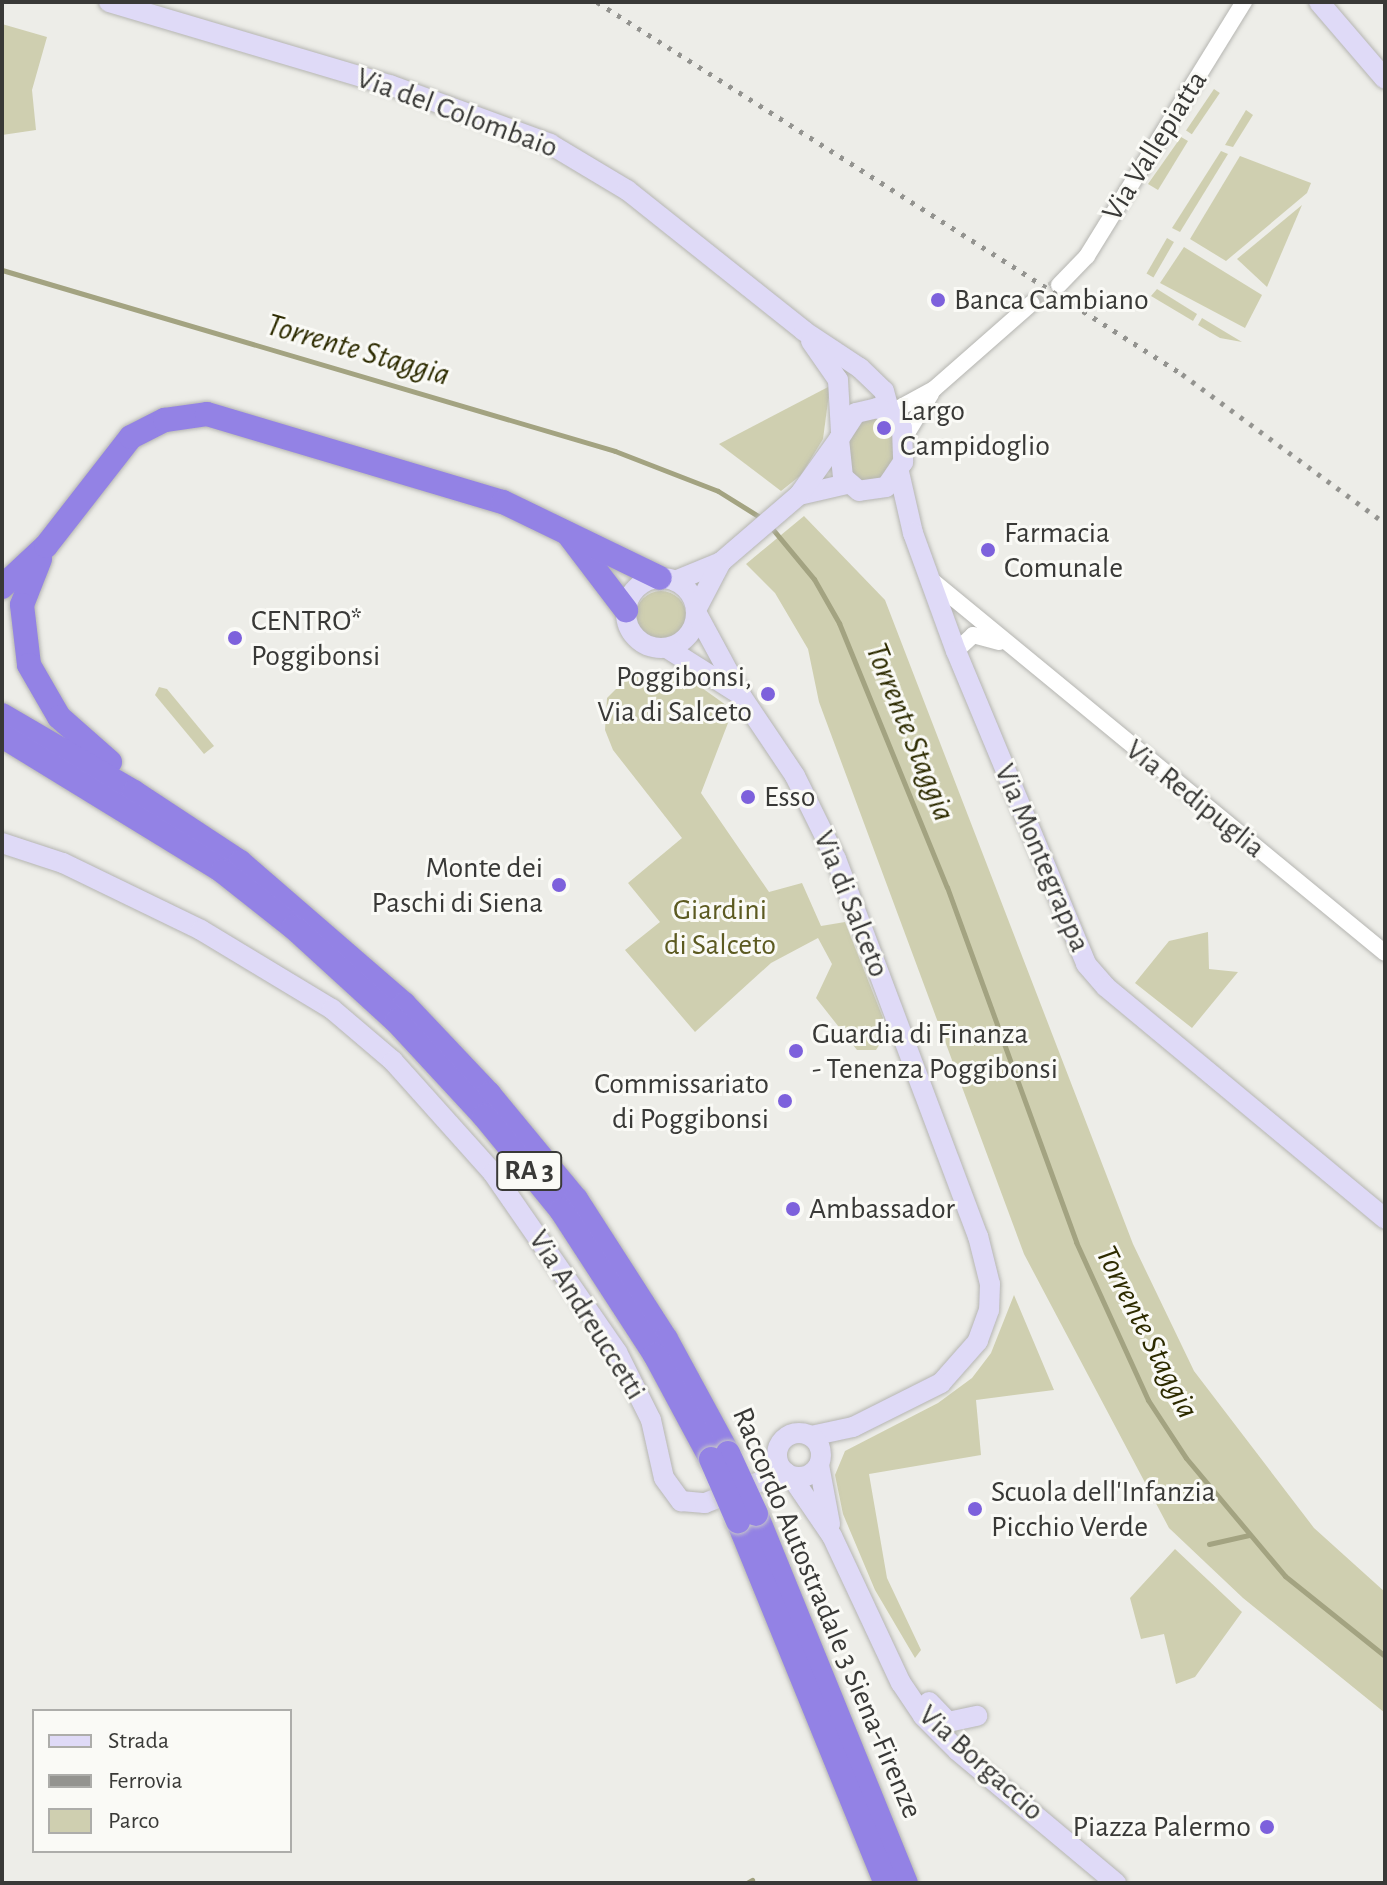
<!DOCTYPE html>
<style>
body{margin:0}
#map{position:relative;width:1387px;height:1885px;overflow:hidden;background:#edede8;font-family:"Alegreya Sans",sans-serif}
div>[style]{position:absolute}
.green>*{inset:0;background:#cfcfb0;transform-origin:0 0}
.round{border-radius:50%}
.stream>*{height:5px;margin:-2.5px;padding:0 2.5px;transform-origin:2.5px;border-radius:2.5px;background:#a3a381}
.tertiary-tunnel>*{height:16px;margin-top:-8px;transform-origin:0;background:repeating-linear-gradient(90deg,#c9c9c5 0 16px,transparent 0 24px)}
.roads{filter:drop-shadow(0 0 2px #b5b5b1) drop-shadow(0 0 2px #b5b5b1)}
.tertiary>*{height:16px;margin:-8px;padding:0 8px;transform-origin:8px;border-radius:8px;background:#fff}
.secondary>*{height:20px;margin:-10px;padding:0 10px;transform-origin:10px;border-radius:10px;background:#dfdaf7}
.secondary>.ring{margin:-10px;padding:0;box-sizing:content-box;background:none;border:20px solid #dfdaf7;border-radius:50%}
.motorway>*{height:24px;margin:-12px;padding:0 12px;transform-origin:12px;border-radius:12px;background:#9382e5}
.rail>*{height:5px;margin-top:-2.5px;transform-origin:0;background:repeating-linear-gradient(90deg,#93938f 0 4px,transparent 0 12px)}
.bridges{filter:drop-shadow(0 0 2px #c8c8c7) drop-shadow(0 0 2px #c8c8c7)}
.motorway-bridge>*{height:24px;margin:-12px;padding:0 12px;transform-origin:12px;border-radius:12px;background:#9382e5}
.dots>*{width:22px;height:22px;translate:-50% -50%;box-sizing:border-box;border:4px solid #fafaf6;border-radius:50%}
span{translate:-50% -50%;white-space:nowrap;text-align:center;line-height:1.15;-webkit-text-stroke:6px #fafaf6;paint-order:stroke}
.shield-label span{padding:2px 6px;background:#fafaf6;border:2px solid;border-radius:6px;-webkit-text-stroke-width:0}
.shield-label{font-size:28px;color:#393937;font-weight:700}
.street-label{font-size:30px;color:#393937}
.poi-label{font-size:30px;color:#393937}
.left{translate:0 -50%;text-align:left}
.right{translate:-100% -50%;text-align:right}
.park-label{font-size:30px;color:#5c5a21}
.water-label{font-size:32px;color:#2d2b00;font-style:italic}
.frame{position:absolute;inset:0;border:4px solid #393937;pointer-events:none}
.legend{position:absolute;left:32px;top:1709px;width:260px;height:144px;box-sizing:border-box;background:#fafaf6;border:2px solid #adadaa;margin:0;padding:10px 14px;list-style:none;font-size:24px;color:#393937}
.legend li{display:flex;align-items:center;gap:16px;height:40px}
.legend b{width:40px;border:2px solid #adadaa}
</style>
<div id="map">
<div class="green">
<div style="clip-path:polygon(2px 24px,47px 37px,32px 90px,36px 130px,2px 135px)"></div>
<div style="left:1214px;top:89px;width:7px;height:50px;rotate:34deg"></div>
<div style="clip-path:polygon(1246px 110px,1253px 115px,1233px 147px,1225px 145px)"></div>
<div style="clip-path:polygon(1181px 137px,1188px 141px,1158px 190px,1148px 184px)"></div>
<div style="clip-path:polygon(1221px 151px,1228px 154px,1180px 232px,1172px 228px)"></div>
<div style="clip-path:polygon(1240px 156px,1311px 183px,1307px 193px,1226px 261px,1190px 239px)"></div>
<div style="clip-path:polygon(1302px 205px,1267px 287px,1237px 259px)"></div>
<div style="left:1167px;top:238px;width:8px;height:41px;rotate:30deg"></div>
<div style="clip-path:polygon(1184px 247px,1262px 295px,1245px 328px,1160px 283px)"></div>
<div style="clip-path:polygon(1157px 289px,1197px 314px,1193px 321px,1151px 296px)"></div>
<div style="clip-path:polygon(1202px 318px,1242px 342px,1220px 338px,1198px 325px)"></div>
<div style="clip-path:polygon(830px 386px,823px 439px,801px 475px,781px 491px,719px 444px)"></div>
<div style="clip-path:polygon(872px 415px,887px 421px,894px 433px,895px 454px,883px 478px,860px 484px,844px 460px,853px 426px)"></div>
<div style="clip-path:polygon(804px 516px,885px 600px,1133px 1244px,1194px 1371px,1314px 1528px,1385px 1592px,1385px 1713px,1243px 1598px,1169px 1528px,1024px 1254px,819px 702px,808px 649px,775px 593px,746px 564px)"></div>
<div class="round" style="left:636px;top:591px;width:50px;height:50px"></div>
<div style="clip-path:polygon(643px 674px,688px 678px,733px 710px,701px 793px,769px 892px,802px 883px,821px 926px,845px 922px,883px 1018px,885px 1036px,876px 1050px,857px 1050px,816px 998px,832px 964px,818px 938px,771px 963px,695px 1032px,625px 950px,660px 922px,628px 883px,682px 838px,613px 750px,605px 730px,607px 698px,625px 680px)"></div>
<div style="clip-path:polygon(159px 687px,167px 689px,214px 746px,204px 754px,155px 695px)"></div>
<div style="clip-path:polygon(1208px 932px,1209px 969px,1238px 972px,1192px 1028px,1135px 983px,1169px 941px)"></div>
<div style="clip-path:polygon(1014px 1295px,1054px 1390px,976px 1400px,981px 1455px,869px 1474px,887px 1578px,921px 1650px,915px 1658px,875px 1590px,843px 1514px,835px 1475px,845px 1451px,938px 1403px,972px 1378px,991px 1353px)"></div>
<div style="clip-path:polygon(1175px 1549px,1242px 1612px,1195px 1677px,1176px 1684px,1164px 1634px,1141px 1639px,1130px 1598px)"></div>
</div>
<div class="stream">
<div style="left:2px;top:270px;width:639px;rotate:16.45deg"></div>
<div style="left:615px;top:451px;width:110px;rotate:21.2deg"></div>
<div style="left:718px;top:491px;width:53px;rotate:31.9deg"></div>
<div style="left:770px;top:526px;width:69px;rotate:50.3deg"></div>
<div style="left:814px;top:579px;width:51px;rotate:60.4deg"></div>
<div style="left:839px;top:623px;width:285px;rotate:67.8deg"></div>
<div style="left:947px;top:887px;width:378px;rotate:70deg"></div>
<div style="left:1076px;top:1242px;width:174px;rotate:65.5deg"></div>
<div style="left:1148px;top:1400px;width:69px;rotate:56.8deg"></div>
<div style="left:1186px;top:1458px;width:154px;rotate:50deg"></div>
<div style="left:1285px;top:1576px;width:128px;rotate:38.7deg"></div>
<div style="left:1209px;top:1544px;width:41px;rotate:-12.7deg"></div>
<div style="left:747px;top:1883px;width:6px;rotate:-31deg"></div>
</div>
<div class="tertiary-tunnel">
<div style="left:1032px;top:303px;width:32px;rotate:-34deg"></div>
</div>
<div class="roads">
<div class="tertiary">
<div style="left:1059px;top:285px;width:40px;rotate:-46deg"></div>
<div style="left:1087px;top:256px;width:299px;rotate:-58.3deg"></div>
<div style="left:890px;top:413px;width:50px;rotate:-28.6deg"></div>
<div style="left:934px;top:389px;width:130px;rotate:-41.3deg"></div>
<div style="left:904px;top:438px;width:52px;rotate:-58.5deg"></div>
<div style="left:929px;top:578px;width:590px;rotate:39.43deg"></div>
<div style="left:956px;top:651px;width:23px;rotate:-43deg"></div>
<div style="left:973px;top:635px;width:27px;rotate:15deg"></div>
</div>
<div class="secondary">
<div style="left:109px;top:2px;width:293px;rotate:16.5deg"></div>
<div style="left:390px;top:85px;width:171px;rotate:20.2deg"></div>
<div style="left:550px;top:144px;width:90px;rotate:30.9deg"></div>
<div style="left:627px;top:190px;width:226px;rotate:38.5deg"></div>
<div style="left:804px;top:331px;width:67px;rotate:33.5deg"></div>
<div style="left:860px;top:368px;width:33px;rotate:44deg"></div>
<div style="left:884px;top:391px;width:23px;rotate:75deg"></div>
<div style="left:1319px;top:2px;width:101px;rotate:49.4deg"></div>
<div style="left:811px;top:341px;width:47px;rotate:55.3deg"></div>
<div style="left:838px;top:380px;width:52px;rotate:86.7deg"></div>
<div style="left:877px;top:408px;width:14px;rotate:21deg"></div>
<div style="left:890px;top:413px;width:19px;rotate:51deg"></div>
<div style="left:902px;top:428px;width:34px;rotate:88deg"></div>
<div style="left:903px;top:462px;width:30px;rotate:124deg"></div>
<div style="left:886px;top:487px;width:27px;rotate:172deg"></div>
<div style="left:859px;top:491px;width:21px;rotate:-139deg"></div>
<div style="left:843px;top:477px;width:38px;rotate:-96deg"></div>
<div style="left:839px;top:439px;width:31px;rotate:-57deg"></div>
<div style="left:856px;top:413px;width:22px;rotate:-13deg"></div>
<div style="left:899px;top:472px;width:63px;rotate:77.1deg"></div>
<div style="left:913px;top:533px;width:126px;rotate:70deg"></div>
<div style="left:956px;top:651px;width:339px;rotate:67.4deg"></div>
<div style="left:1086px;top:964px;width:30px;rotate:49deg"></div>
<div style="left:1106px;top:987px;width:363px;rotate:39.7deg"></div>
<div style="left:799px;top:495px;width:49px;rotate:-12.9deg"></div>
<div class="ring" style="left:626px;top:578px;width:50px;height:50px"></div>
<div style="left:675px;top:581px;width:50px;rotate:-22.4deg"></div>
<div style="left:721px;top:562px;width:103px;rotate:-40.7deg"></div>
<div style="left:799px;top:495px;width:69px;rotate:-54.5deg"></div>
<div style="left:696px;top:610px;width:54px;rotate:-62.5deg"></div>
<div style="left:696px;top:612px;width:97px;rotate:61.6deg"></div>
<div style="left:742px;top:697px;width:95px;rotate:56.1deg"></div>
<div style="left:795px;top:776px;width:93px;rotate:63.7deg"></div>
<div style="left:836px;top:859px;width:403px;rotate:69.4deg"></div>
<div style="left:978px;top:1236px;width:49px;rotate:76deg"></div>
<div style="left:990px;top:1284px;width:26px;rotate:92deg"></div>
<div style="left:989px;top:1310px;width:33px;rotate:110deg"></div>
<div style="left:978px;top:1341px;width:56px;rotate:131.4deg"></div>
<div style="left:941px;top:1383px;width:98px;rotate:153.4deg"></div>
<div style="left:853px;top:1427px;width:43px;rotate:167.9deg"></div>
<div style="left:667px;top:648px;width:84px;rotate:32.4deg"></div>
<div style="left:2px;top:843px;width:64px;rotate:18.2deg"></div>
<div style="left:63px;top:863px;width:153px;rotate:25.9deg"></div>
<div style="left:201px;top:930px;width:153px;rotate:31.1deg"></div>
<div style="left:332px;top:1009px;width:80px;rotate:40.4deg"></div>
<div style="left:393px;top:1061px;width:150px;rotate:48.2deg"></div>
<div style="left:493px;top:1173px;width:218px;rotate:55.3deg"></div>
<div style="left:617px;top:1352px;width:76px;rotate:63.4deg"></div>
<div style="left:651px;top:1420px;width:59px;rotate:77.4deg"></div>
<div style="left:664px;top:1478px;width:29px;rotate:54deg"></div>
<div style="left:681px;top:1501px;width:24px;rotate:5deg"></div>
<div style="left:705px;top:1503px;width:86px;rotate:-21.2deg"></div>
<div class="ring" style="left:777px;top:1433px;width:24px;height:24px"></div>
<div style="left:819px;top:1465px;width:60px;rotate:79.4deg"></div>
<div style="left:791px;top:1476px;width:73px;rotate:55.7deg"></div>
<div style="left:832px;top:1536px;width:162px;rotate:64.9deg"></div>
<div style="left:901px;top:1683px;width:40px;rotate:56deg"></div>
<div style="left:923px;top:1716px;width:49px;rotate:45deg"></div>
<div style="left:958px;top:1751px;width:206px;rotate:39.9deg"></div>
<div style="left:929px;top:1702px;width:28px;rotate:46deg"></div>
<div style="left:948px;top:1722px;width:30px;rotate:-12deg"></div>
</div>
<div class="motorway">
<div style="left:568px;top:534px;width:96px;rotate:52.7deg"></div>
<div style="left:40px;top:559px;width:49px;rotate:111.4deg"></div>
<div style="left:22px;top:605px;width:60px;rotate:83.3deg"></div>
<div style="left:29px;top:665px;width:60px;rotate:60deg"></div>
<div style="left:59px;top:717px;width:68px;rotate:41.4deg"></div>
<div style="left:2px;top:587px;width:60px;rotate:-43deg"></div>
<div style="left:46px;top:546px;width:138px;rotate:-52.1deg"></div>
<div style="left:131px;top:437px;width:38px;rotate:-27deg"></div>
<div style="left:165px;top:420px;width:42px;rotate:-8.1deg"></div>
<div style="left:207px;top:414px;width:309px;rotate:16.6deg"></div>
<div style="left:503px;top:502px;width:174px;rotate:25.8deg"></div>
<div style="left:2px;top:715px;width:153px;rotate:30.3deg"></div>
<div style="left:134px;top:792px;width:127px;rotate:33.4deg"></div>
<div style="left:240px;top:862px;width:217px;rotate:40.9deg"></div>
<div style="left:404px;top:1004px;width:124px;rotate:46.6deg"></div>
<div style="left:489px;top:1094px;width:136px;rotate:50.4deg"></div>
<div style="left:576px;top:1199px;width:166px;rotate:57.3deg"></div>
<div style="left:666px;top:1339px;width:130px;rotate:61.5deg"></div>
<div style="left:2px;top:736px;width:258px;rotate:31.5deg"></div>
<div style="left:222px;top:871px;width:90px;rotate:38.3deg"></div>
<div style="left:293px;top:927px;width:139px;rotate:42.4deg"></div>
<div style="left:396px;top:1021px;width:129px;rotate:47.2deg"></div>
<div style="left:484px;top:1116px;width:122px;rotate:50.7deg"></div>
<div style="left:561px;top:1210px;width:173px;rotate:57deg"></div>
<div style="left:655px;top:1355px;width:118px;rotate:61.7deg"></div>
<div style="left:756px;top:1514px;width:398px;rotate:67.9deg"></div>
<div style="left:738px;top:1521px;width:391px;rotate:67.8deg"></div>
</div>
</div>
<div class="rail">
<div style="left:597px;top:2px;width:693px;rotate:32.45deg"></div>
<div style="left:1182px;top:374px;width:252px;rotate:36.3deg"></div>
</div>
<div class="bridges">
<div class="motorway-bridge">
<div style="left:728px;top:1453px;width:67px;rotate:65.3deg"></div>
<div style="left:711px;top:1459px;width:68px;rotate:66.5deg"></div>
</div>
</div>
<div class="dots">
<div style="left:938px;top:300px;background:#7d61dc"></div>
<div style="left:884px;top:428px;background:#7d61dc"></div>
<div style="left:988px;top:550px;background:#7d61dc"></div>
<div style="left:235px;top:638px;background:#7d61dc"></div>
<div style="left:768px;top:694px;background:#7d61dc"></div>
<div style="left:748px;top:797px;background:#7d61dc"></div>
<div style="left:559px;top:885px;background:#7d61dc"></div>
<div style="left:796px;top:1051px;background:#7d61dc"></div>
<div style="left:785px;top:1101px;background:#7d61dc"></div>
<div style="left:793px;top:1209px;background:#7d61dc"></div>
<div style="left:975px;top:1509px;background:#7d61dc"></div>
<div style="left:1267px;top:1827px;background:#7d61dc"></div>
</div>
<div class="shield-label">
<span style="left:529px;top:1171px">RA 3</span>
</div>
<div class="street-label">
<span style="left:457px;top:113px;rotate:20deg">Via del Colombaio</span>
<span style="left:1155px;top:146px;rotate:-58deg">Via Vallepiatta</span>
<span style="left:1195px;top:799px;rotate:39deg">Via Redipuglia</span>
<span style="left:1042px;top:858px;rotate:67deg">Via Montegrappa</span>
<span style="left:851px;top:904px;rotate:68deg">Via di Salceto</span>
<span style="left:587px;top:1315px;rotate:58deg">Via Andreuccetti</span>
<span style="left:827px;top:1613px;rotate:67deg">Raccordo Autostradale 3 Siena-Firenze</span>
<span style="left:981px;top:1763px;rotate:42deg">Via Borgaccio</span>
</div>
<div class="poi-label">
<span class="left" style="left:954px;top:300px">Banca Cambiano</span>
<span class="left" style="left:900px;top:428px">Largo<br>Campidoglio</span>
<span class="left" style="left:1004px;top:550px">Farmacia<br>Comunale</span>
<span class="left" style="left:251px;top:638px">CENTRO*<br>Poggibonsi</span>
<span class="right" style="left:752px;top:694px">Poggibonsi,<br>Via di Salceto</span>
<span class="left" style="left:764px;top:797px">Esso</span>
<span class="right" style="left:543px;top:885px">Monte dei<br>Paschi di Siena</span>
<span class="left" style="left:812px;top:1051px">Guardia di Finanza<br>- Tenenza Poggibonsi</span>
<span class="right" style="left:769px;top:1101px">Commissariato<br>di Poggibonsi</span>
<span class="left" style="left:809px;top:1209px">Ambassador</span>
<span class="left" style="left:991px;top:1509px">Scuola dell'Infanzia<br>Picchio Verde</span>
<span class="right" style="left:1251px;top:1827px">Piazza Palermo</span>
</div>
<div class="park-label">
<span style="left:720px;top:927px">Giardini<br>di Salceto</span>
</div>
<div class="water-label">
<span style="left:358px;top:350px;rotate:16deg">Torrente Staggia</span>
<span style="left:910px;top:732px;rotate:68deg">Torrente Staggia</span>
<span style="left:1147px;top:1332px;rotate:63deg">Torrente Staggia</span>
</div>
<div class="frame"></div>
<ul class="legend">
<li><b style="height:10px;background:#dfdaf7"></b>Strada</li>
<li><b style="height:10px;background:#93938f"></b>Ferrovia</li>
<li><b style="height:22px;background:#cfcfb0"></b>Parco</li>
</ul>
</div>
